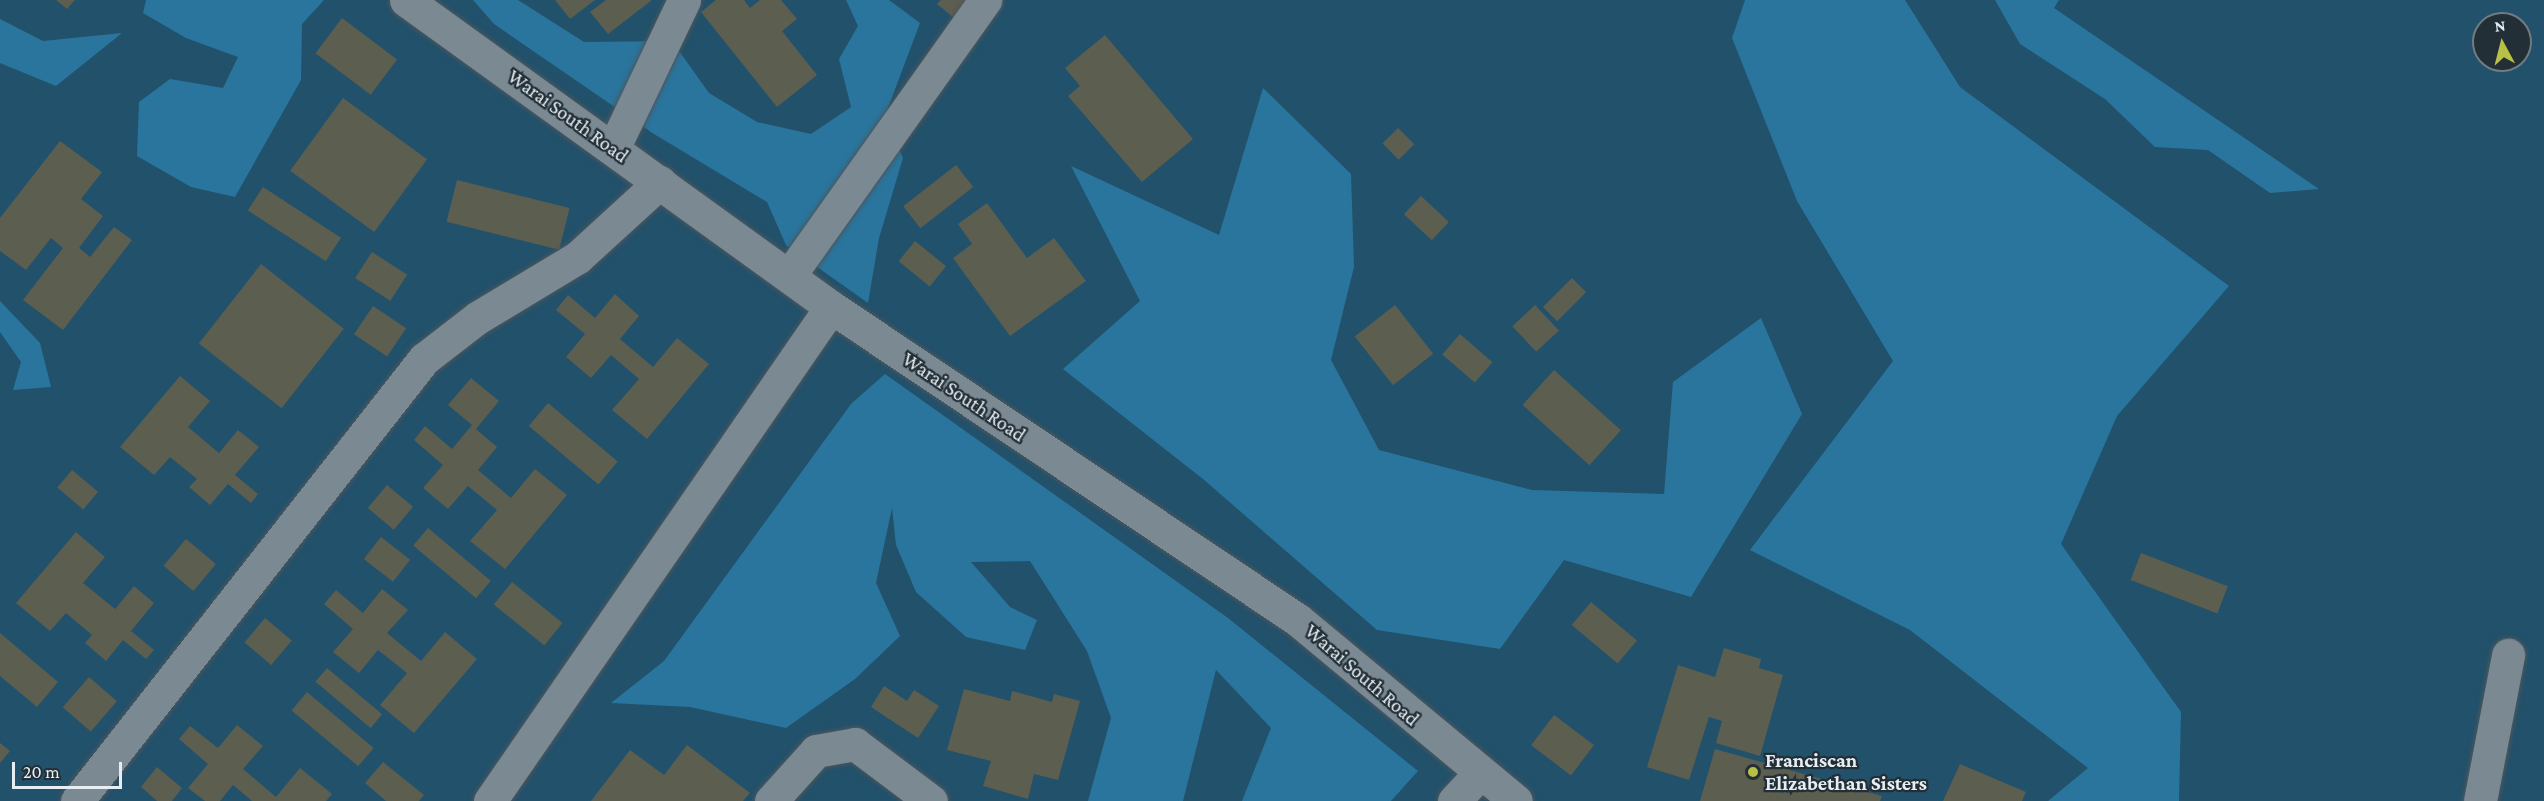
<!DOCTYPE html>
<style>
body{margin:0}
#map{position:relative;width:2544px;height:801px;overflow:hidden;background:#2d3941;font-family:"Crimson Pro",serif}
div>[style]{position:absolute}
.green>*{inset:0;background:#22516b}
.forest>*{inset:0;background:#2a759d}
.building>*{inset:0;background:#5c5e50;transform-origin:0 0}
.roads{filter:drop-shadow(0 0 2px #4b565d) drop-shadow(0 0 2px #4b565d)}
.street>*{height:33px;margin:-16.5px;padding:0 16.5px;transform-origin:16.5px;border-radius:16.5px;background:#7b8992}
.dots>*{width:16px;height:16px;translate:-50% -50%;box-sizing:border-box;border:3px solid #232f37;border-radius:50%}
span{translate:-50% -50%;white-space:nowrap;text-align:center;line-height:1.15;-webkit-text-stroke:4.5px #232f37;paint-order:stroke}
.street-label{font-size:20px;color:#e6eef3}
.poi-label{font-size:20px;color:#e6eef3;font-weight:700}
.left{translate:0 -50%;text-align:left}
.north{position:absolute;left:2472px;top:12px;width:60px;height:60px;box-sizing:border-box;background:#232f37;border:2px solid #717b82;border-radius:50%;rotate:353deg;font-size:16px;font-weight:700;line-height:24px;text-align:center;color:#e6eef3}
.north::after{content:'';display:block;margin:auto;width:21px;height:27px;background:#b8c146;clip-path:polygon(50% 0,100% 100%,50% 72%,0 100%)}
.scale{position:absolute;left:12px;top:762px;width:110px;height:27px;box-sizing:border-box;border:3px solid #e6eef3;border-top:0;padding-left:8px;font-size:18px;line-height:21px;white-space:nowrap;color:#e6eef3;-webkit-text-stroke:4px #232f37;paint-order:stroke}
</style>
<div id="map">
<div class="green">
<div style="clip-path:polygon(evenodd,0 0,2544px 0,2544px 801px,0 801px,0 0,2484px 24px,2520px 24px,2520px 60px,2484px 60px,2484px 24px)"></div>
</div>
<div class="forest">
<div style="clip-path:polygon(146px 0,324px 0,302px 24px,301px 80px,235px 197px,191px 187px,137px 156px,139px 102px,170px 79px,223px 88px,238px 57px,186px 38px,143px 13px)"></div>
<div style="clip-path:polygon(473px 0,518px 0,584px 42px,672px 41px,709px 93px,757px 122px,811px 134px,851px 107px,839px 59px,858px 26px,846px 0,889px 0,920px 23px,885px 116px,903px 158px,879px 238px,868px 303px,786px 245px,767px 202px,654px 134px,494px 24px)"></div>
<div style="clip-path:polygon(1745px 0,1905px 0,1960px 87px,2229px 286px,2117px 416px,2061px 544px,2181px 712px,2179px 801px,2048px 801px,2088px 768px,1910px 630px,1750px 550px,1893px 361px,1797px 201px,1732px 38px)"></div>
<div style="clip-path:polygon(1995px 0,2059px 0,2054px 8px,2319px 189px,2270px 193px,2208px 150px,2155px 147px,2105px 99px,2020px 44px)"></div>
<div style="clip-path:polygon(0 19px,43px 41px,122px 33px,56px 86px,0 63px)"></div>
<div style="clip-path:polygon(1263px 88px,1351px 174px,1354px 267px,1331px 360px,1379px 450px,1532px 490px,1664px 494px,1673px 382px,1761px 318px,1802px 414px,1691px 597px,1564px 560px,1500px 649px,1377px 630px,1203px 479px,1063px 369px,1140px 301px,1071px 166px,1219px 235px)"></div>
<div style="clip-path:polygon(0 301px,40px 343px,51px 387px,13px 390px,21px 362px,0 332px)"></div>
<div style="clip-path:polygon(885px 374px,1228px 618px,1418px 771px,1391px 801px,1242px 801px,1271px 728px,1216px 670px,1183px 801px,1088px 801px,1111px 718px,1087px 651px,1030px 561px,971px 562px,1010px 607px,1037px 620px,1025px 650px,966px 637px,916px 592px,896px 545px,892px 508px,876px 583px,900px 636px,855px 679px,786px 728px,690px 707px,611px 703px,664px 661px,851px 404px)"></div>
</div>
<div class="building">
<div style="clip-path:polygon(56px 0,75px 0,67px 9px)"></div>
<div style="clip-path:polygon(555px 0,595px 0,570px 19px)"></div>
<div style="clip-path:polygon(606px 0,652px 0,608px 34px,590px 12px)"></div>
<div style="clip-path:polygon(716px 0,744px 0,750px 8px,760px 0,781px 0,797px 19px,782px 31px,817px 75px,777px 107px,701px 12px)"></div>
<div style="clip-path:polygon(941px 0,969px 0,954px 18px,937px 4px)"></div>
<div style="left:342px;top:18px;width:69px;height:44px;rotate:37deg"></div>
<div style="clip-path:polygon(1105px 35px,1193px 139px,1142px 182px,1068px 96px,1080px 86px,1065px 68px)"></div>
<div style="left:343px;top:98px;width:104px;height:90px;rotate:36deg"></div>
<div style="left:1398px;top:128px;width:23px;height:22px;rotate:45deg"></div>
<div style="clip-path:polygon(60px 141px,102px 172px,81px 199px,103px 216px,79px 248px,90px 257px,114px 227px,132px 240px,63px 330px,23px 300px,63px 248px,51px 238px,26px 270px,0 251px,0 218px)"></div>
<div style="left:956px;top:165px;width:28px;height:67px;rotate:52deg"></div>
<div style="left:457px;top:180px;width:116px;height:43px;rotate:14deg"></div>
<div style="left:263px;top:187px;width:93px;height:28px;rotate:33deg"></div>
<div style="left:1421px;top:196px;width:38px;height:25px;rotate:43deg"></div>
<div style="clip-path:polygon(987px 203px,1027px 258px,1054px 238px,1086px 281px,1010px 336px,953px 258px,972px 244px,958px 224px)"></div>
<div style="left:915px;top:241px;width:40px;height:26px;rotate:39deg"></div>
<div style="left:372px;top:252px;width:42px;height:31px;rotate:33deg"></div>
<div style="left:261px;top:264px;width:105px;height:101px;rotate:38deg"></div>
<div style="left:1572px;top:278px;width:20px;height:41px;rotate:45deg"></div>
<div style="clip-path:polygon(615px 294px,639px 316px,620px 339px,653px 367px,677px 338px,709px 364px,647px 439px,612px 410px,639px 379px,611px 355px,591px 378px,566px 357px,585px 334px,556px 310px,568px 295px,595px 318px)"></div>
<div style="left:1395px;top:305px;width:62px;height:51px;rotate:52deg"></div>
<div style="left:1535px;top:305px;width:35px;height:31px;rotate:47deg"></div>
<div style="left:373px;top:306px;width:40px;height:34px;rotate:34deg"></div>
<div style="left:1460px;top:334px;width:43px;height:27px;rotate:41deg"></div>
<div style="left:1554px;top:370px;width:90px;height:47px;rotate:42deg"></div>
<div style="clip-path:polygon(180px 376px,210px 401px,188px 427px,219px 453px,238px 430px,259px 447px,235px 475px,258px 494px,251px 503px,228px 484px,210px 505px,189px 487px,197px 479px,170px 457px,154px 475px,120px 447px)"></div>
<div style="clip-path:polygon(471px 378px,499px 401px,476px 429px,497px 447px,478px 470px,511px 498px,535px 469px,567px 495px,505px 569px,470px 541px,497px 510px,468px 486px,448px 509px,423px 488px,443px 465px,414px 440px,425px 426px,452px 449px,472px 425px,448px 405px)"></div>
<div style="left:548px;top:403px;width:91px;height:30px;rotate:40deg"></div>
<div style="left:72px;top:470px;width:34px;height:23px;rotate:40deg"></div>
<div style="left:387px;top:485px;width:34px;height:30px;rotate:40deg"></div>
<div style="left:428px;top:528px;width:82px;height:23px;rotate:40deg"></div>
<div style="clip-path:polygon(76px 532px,105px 557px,83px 583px,115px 609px,134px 586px,154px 603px,131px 631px,154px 650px,146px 659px,123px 640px,106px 661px,85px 643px,92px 635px,66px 613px,50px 631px,16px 603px)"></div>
<div style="left:381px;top:537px;width:37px;height:28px;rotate:38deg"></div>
<div style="left:186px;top:539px;width:39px;height:35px;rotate:40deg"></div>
<div style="left:2141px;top:553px;width:93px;height:29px;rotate:21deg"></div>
<div style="left:512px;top:582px;width:65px;height:29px;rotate:39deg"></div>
<div style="clip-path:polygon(382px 589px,408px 610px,387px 633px,421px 661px,445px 632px,477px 659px,414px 733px,380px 705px,407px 673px,378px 650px,359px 673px,333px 652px,353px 629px,324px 604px,336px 590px,363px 613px)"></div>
<div style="left:1591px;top:602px;width:60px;height:30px;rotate:40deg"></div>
<div style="left:265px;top:618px;width:35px;height:32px;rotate:40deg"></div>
<div style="clip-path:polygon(0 633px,58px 682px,37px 707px,0 676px)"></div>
<div style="clip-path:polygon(1724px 648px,1761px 659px,1759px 668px,1783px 675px,1760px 756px,1716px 743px,1722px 721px,1709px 717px,1689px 780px,1647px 767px,1678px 665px,1715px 677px)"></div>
<div style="left:327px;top:668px;width:72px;height:18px;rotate:40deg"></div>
<div style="left:89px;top:677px;width:37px;height:40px;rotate:41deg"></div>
<div style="clip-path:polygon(884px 686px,907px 701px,914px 690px,939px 706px,918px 738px,871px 707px)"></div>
<div style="clip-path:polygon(964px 689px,1010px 701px,1012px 691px,1052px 702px,1054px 694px,1080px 701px,1058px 780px,1034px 774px,1028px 799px,983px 786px,991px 761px,947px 750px)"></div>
<div style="left:307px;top:692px;width:87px;height:24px;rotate:40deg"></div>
<div style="left:1554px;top:715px;width:50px;height:38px;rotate:37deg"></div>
<div style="clip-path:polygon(237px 725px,263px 746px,243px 769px,276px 797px,300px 768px,332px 794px,326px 801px,252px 801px,233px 785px,220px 801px,205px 801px,188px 788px,208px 764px,179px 739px,190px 726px,218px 748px)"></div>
<div style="clip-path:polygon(0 743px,10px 751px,0 763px)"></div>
<div style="clip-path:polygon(687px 745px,750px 793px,743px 801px,591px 801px,630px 750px,664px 775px)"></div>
<div style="clip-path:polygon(1715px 749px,1882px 796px,1880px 801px,1700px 801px)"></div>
<div style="clip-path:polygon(383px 762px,424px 795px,419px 801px,386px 801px,365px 783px)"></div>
<div style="clip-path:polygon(1960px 764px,2026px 792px,2022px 801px,1943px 801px)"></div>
<div style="clip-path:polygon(157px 767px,182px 788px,172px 801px,157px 801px,141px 787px)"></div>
</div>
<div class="roads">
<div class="street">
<div style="left:406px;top:0;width:524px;rotate:35.84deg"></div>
<div style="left:831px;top:307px;width:562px;rotate:33.83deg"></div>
<div style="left:1298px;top:620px;width:283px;rotate:39.7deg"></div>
<div style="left:613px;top:149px;width:165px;rotate:-64.5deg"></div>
<div style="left:789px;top:276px;width:339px;rotate:-54.6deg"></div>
<div style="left:77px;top:801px;width:562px;rotate:-51.87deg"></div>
<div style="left:424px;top:359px;width:67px;rotate:-37.7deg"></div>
<div style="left:477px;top:318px;width:118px;rotate:-31.1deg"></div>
<div style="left:578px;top:257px;width:111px;rotate:-42.4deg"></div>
<div style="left:490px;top:801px;width:600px;rotate:-55.38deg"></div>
<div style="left:771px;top:801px;width:67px;rotate:-48deg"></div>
<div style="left:816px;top:751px;width:40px;rotate:-10deg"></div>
<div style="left:855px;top:744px;width:95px;rotate:36.9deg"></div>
<div style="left:1454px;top:801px;width:35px;rotate:-47deg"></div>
<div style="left:2480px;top:801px;width:149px;rotate:-79.1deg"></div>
</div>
</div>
<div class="dots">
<div style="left:1753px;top:772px;background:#b8c146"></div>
</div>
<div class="street-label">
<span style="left:568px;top:116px;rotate:36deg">Warai South Road</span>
<span style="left:964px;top:397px;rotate:34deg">Warai South Road</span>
<span style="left:1362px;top:675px;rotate:41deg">Warai South Road</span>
</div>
<div class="poi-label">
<span class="left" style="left:1765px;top:772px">Franciscan<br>Elizabethan Sisters</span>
</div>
<div class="north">N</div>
<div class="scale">20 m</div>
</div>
